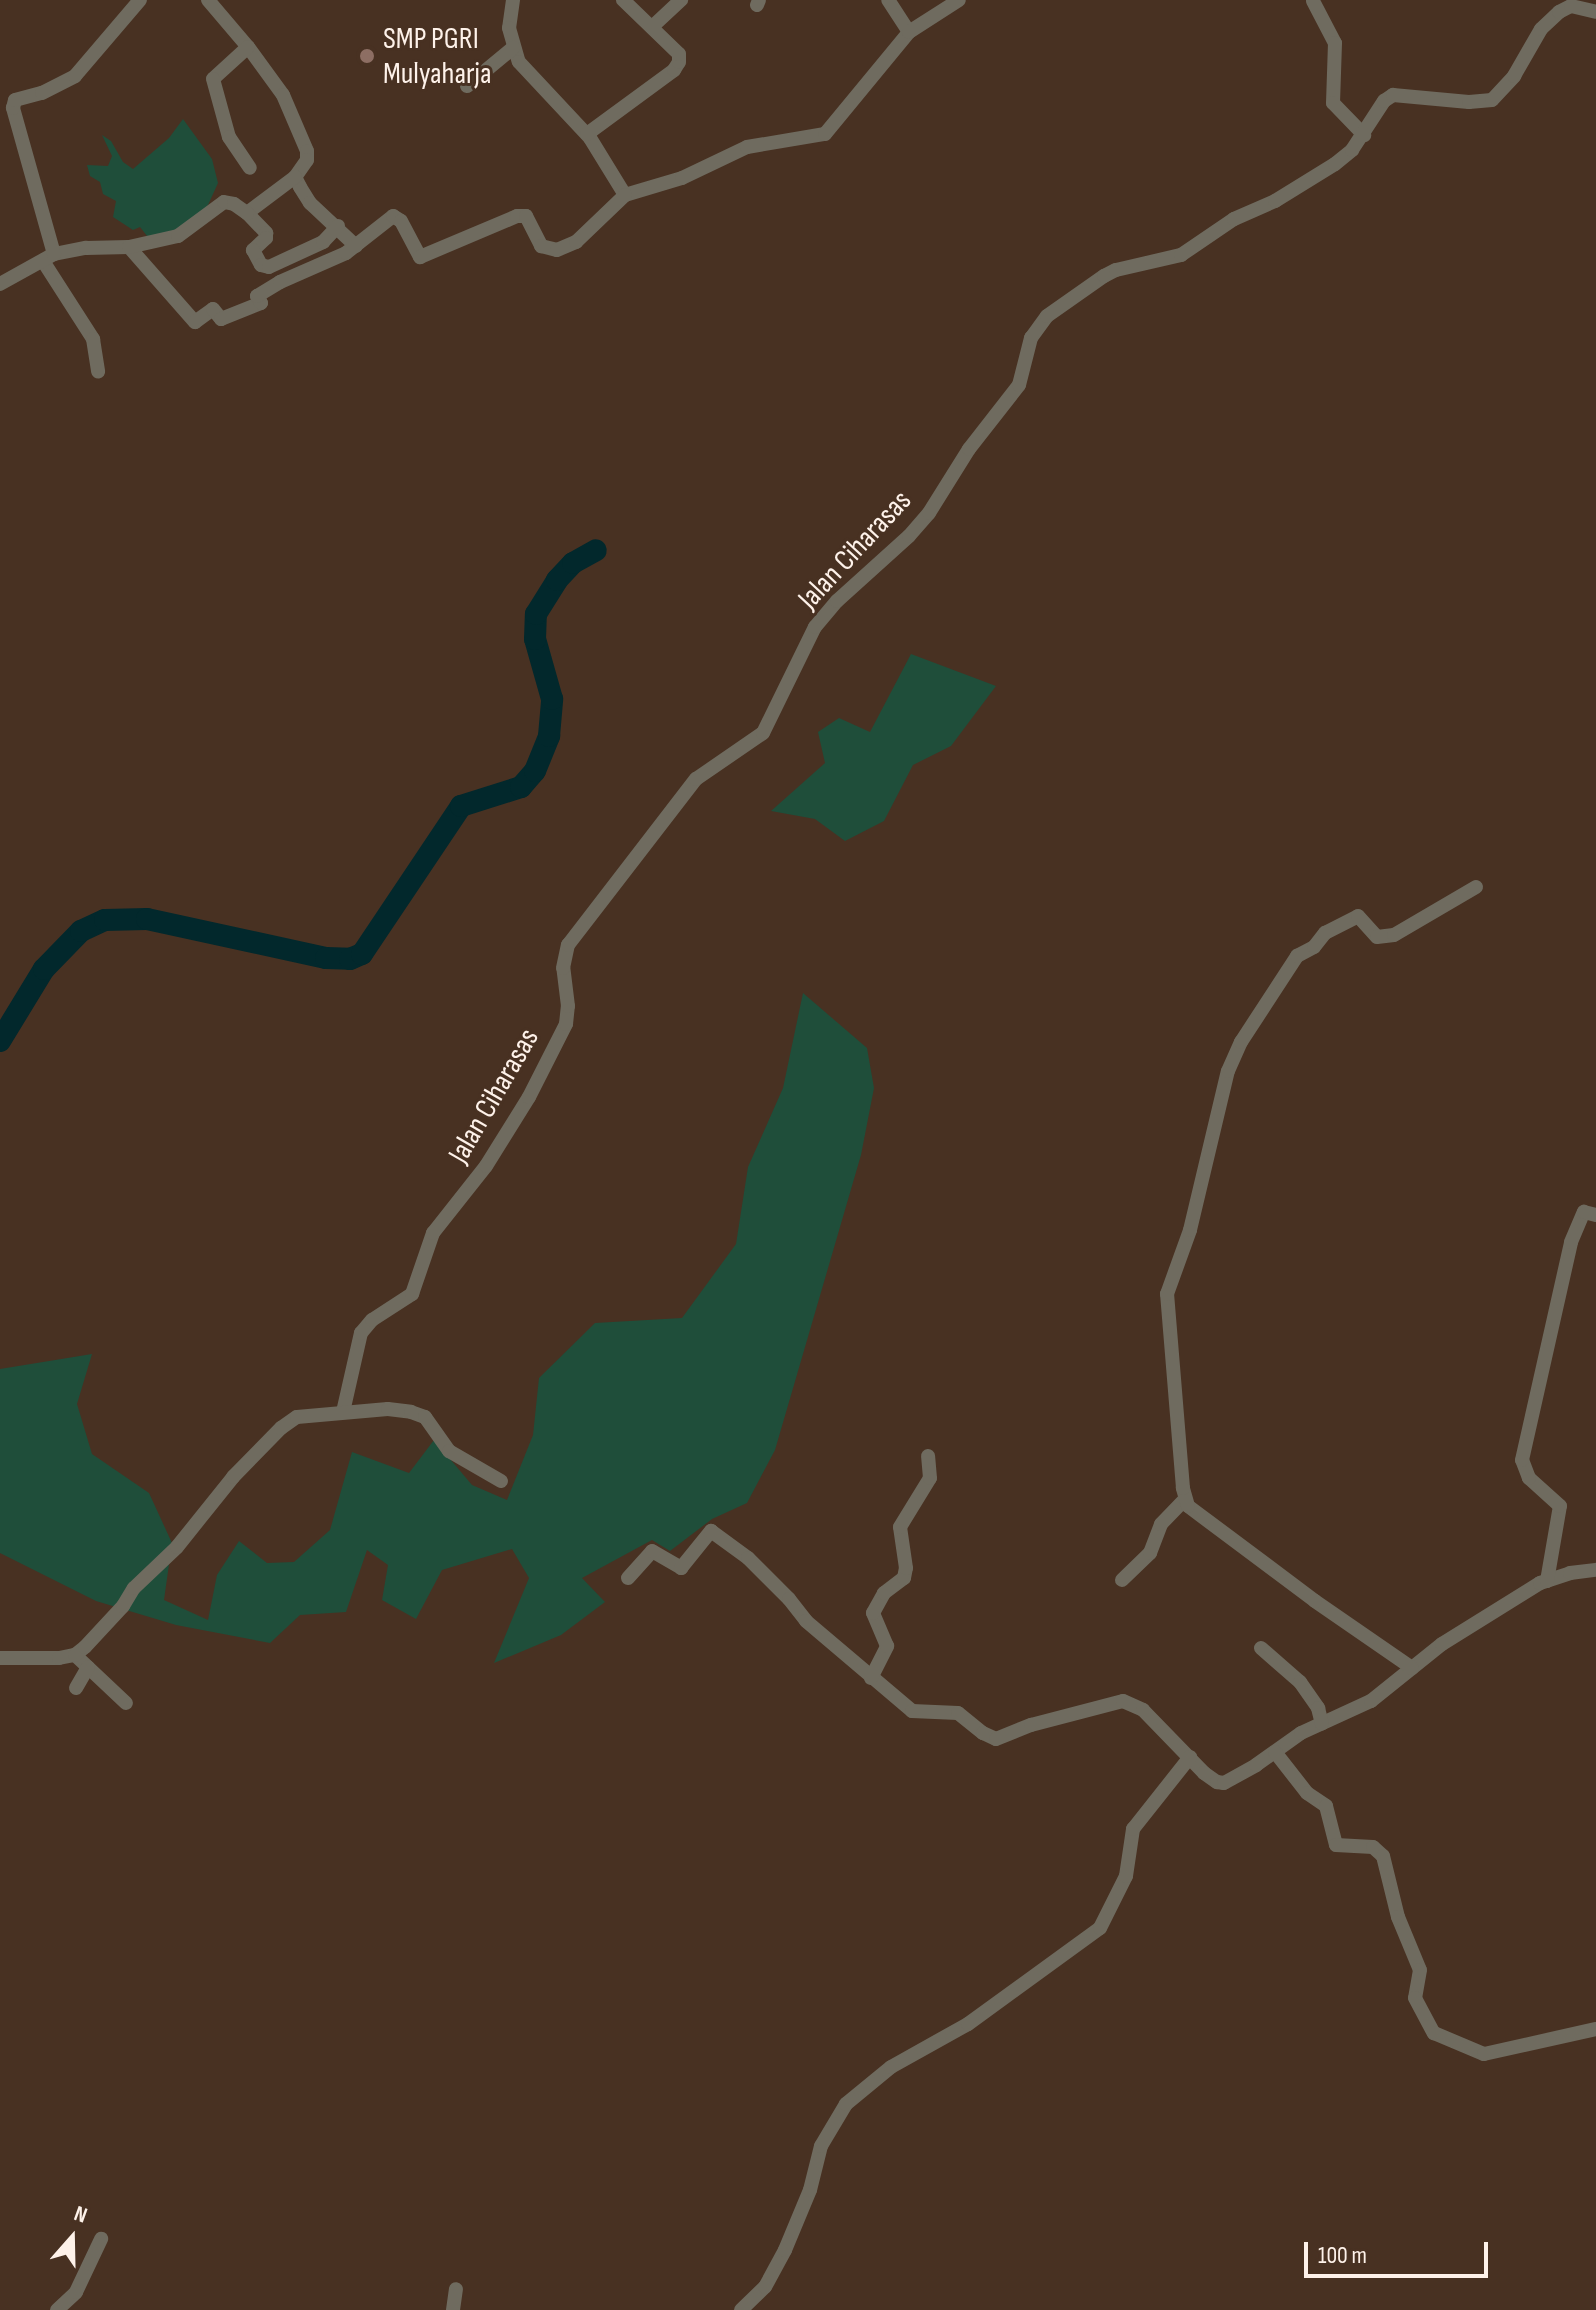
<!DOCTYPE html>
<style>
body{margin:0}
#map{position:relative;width:1596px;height:2310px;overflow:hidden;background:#483122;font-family:"Sofia Sans Condensed",sans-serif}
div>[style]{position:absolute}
.green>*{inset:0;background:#1f4e3a}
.river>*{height:22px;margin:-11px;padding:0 11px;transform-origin:11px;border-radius:11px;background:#02282c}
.minor>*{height:14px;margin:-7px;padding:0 7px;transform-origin:7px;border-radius:7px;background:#6f6b5f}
.dots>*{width:22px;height:22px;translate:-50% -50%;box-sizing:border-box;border:4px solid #483122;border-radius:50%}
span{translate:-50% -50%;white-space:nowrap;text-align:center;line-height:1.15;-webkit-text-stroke:6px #483122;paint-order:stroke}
.poi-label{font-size:30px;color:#fef2ea}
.left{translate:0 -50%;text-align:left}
.street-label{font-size:30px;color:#fef2ea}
.north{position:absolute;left:32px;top:2198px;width:80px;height:80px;-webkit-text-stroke:6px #483122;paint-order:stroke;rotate:20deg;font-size:22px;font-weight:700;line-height:32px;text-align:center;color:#fef2ea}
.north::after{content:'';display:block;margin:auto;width:28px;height:36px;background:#fef2ea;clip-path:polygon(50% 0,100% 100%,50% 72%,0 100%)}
.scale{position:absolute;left:1304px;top:2242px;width:184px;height:36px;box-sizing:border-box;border:4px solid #fef2ea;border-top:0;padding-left:10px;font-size:24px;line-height:28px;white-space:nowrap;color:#fef2ea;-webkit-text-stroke:6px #483122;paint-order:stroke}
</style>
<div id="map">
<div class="green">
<div style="clip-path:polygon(183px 119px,212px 159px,218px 183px,208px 205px,186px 231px,151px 241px,140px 227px,133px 230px,113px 217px,116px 201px,103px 194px,100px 182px,90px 176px,87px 165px,108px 166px,112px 156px,102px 135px,111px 141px,123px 162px,133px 169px,169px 138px)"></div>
<div style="clip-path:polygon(911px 654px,996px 686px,951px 746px,913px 765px,884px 821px,845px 841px,815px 819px,771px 811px,825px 763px,818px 732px,839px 718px,870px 732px)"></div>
<div style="clip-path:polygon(803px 993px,867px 1048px,874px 1088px,861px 1155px,775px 1450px,747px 1503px,712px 1519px,670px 1551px,652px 1540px,582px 1578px,605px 1602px,561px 1635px,494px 1663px,529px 1578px,512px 1549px,442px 1570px,416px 1619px,382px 1600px,388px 1565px,367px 1550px,346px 1612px,300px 1615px,270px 1643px,176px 1625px,96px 1601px,0 1553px,0 1369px,92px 1354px,77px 1404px,92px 1454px,149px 1493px,172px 1543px,164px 1600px,208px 1620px,217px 1575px,239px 1541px,267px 1563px,294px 1562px,330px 1530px,352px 1452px,409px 1473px,434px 1440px,472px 1485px,507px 1500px,533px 1435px,539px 1378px,595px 1323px,682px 1318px,736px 1244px,748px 1167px,783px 1088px)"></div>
</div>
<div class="river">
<div style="left:0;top:1041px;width:84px;rotate:-58.6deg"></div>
<div style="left:44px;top:969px;width:53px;rotate:-45.8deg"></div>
<div style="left:81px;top:931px;width:26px;rotate:-25deg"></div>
<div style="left:105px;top:920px;width:42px;rotate:-1.4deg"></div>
<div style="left:147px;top:919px;width:183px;rotate:12.3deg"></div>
<div style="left:326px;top:958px;width:24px;rotate:2deg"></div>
<div style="left:350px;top:959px;width:13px;rotate:-23deg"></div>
<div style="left:362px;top:954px;width:178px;rotate:-56.2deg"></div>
<div style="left:461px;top:806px;width:63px;rotate:-17.6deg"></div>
<div style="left:521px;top:787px;width:21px;rotate:-49deg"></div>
<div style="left:535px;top:771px;width:38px;rotate:-68deg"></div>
<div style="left:549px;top:736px;width:37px;rotate:-85deg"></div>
<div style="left:552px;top:699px;width:62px;rotate:-105.8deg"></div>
<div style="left:535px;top:639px;width:25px;rotate:-88deg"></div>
<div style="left:536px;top:614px;width:40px;rotate:-58deg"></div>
<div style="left:557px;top:580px;width:23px;rotate:-47deg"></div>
<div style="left:573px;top:563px;width:26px;rotate:-29deg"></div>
</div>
<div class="minor">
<div style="left:208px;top:0;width:62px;rotate:49.6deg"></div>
<div style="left:248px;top:47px;width:59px;rotate:53.9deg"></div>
<div style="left:283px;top:95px;width:61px;rotate:66.8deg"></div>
<div style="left:307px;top:151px;width:9px;rotate:90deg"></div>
<div style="left:307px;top:160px;width:21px;rotate:125deg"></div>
<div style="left:295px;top:177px;width:11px;rotate:63deg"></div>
<div style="left:300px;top:187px;width:19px;rotate:58deg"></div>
<div style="left:310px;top:203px;width:63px;rotate:43.1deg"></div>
<div style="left:513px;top:0;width:28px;rotate:98deg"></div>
<div style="left:509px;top:28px;width:35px;rotate:74deg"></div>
<div style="left:519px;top:62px;width:104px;rotate:46.9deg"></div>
<div style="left:590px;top:138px;width:67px;rotate:58.4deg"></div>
<div style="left:625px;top:195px;width:59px;rotate:-16.6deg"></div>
<div style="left:682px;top:178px;width:72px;rotate:-25.5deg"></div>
<div style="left:747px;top:147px;width:79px;rotate:-9.5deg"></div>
<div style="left:825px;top:134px;width:132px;rotate:-50.5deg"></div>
<div style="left:909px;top:32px;width:38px;rotate:-123deg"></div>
<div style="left:1313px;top:1px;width:47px;rotate:62.4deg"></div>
<div style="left:1335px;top:43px;width:60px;rotate:91.9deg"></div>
<div style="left:1333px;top:103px;width:45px;rotate:45.9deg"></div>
<div style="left:757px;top:5px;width:5px;rotate:-68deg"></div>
<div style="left:652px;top:27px;width:40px;rotate:-43deg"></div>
<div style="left:909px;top:32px;width:59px;rotate:-32.6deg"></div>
<div style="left:248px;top:47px;width:47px;rotate:137.6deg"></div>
<div style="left:213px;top:79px;width:60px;rotate:74.6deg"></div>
<div style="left:229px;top:137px;width:37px;rotate:56deg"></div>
<div style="left:467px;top:86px;width:60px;rotate:-39.6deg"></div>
<div style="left:587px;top:134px;width:108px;rotate:-36.3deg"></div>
<div style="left:674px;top:70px;width:9px;rotate:-58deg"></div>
<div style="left:679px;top:62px;width:8px;rotate:-90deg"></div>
<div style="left:679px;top:54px;width:78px;rotate:-136deg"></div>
<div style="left:295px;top:177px;width:60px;rotate:143.1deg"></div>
<div style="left:247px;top:213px;width:28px;rotate:46deg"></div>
<div style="left:266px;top:233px;width:5px;rotate:90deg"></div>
<div style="left:266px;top:238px;width:18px;rotate:137deg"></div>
<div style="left:253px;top:250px;width:17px;rotate:62deg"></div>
<div style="left:261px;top:265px;width:8px;rotate:14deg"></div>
<div style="left:269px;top:267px;width:60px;rotate:-24.8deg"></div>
<div style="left:323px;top:242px;width:22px;rotate:-47deg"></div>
<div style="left:129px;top:247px;width:100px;rotate:48.7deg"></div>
<div style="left:195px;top:322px;width:22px;rotate:-36deg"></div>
<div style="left:213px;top:309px;width:13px;rotate:51deg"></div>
<div style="left:221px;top:319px;width:43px;rotate:-21.8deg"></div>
<div style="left:261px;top:303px;width:8px;rotate:-120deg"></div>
<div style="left:257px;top:296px;width:27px;rotate:-31deg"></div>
<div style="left:280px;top:282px;width:72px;rotate:-23.7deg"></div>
<div style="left:346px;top:253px;width:60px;rotate:-38.2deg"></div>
<div style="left:393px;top:216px;width:9px;rotate:32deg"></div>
<div style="left:401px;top:221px;width:41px;rotate:62.2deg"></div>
<div style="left:420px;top:257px;width:105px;rotate:-22.9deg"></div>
<div style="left:517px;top:216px;width:9px"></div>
<div style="left:526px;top:216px;width:34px;rotate:63deg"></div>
<div style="left:541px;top:246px;width:16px;rotate:14deg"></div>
<div style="left:557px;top:250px;width:21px;rotate:-23deg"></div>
<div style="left:576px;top:242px;width:68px;rotate:-43.8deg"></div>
<div style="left:54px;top:254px;width:33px;rotate:-11deg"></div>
<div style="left:86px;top:248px;width:43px;rotate:-1.3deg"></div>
<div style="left:129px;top:247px;width:50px;rotate:-12.7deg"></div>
<div style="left:178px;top:236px;width:57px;rotate:-36.5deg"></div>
<div style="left:224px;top:202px;width:10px;rotate:11deg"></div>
<div style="left:234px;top:204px;width:16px;rotate:35deg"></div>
<div style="left:43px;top:261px;width:93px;rotate:57.3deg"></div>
<div style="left:93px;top:339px;width:33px;rotate:81deg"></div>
<div style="left:0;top:284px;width:62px;rotate:-29.1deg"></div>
<div style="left:54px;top:254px;width:152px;rotate:-105.7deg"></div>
<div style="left:13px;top:108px;width:8px;rotate:-76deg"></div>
<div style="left:15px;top:100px;width:28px;rotate:-15deg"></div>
<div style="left:42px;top:93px;width:37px;rotate:-27deg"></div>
<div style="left:75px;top:76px;width:100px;rotate:-49.5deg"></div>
<div style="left:343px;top:1412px;width:81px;rotate:-77.2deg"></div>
<div style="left:361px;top:1333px;width:17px;rotate:-50deg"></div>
<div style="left:372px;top:1320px;width:48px;rotate:-33deg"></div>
<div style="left:412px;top:1294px;width:65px;rotate:-71deg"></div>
<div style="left:433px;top:1233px;width:85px;rotate:-51.7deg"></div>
<div style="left:486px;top:1166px;width:81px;rotate:-58.1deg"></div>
<div style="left:529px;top:1097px;width:82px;rotate:-63.1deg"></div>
<div style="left:566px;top:1024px;width:18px;rotate:-84deg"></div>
<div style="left:568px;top:1006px;width:38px;rotate:-97deg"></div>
<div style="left:563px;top:968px;width:24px;rotate:-78deg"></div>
<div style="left:568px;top:945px;width:210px;rotate:-52.4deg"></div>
<div style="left:696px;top:779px;width:81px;rotate:-34.5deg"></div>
<div style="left:763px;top:733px;width:118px;rotate:-63.9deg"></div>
<div style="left:815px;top:627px;width:34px;rotate:-50deg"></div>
<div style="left:837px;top:601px;width:97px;rotate:-42.1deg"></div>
<div style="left:909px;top:536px;width:30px;rotate:-49deg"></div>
<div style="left:929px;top:513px;width:75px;rotate:-58deg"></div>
<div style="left:969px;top:449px;width:81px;rotate:-52deg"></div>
<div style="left:1019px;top:385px;width:49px;rotate:-75.7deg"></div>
<div style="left:1031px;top:338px;width:27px;rotate:-54deg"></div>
<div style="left:1047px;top:316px;width:70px;rotate:-35.1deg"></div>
<div style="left:1104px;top:276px;width:13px;rotate:-27deg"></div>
<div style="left:1116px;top:270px;width:67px;rotate:-13deg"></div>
<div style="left:1181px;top:255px;width:64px;rotate:-34.2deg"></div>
<div style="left:1234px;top:219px;width:45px;rotate:-23.7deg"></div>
<div style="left:1275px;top:201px;width:70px;rotate:-31.7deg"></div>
<div style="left:1335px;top:164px;width:22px;rotate:-39deg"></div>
<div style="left:1352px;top:150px;width:59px;rotate:-56.9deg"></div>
<div style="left:1384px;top:101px;width:11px;rotate:-34deg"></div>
<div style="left:1393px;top:95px;width:76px;rotate:5.3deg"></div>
<div style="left:1469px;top:102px;width:23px;rotate:-5deg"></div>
<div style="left:1492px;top:100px;width:33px;rotate:-47deg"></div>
<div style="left:1514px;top:76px;width:54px;rotate:-60.1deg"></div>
<div style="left:1541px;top:29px;width:25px;rotate:-43deg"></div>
<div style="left:1559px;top:12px;width:13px;rotate:-27deg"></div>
<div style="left:1571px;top:6px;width:26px;rotate:13deg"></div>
<div style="left:628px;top:1578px;width:36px;rotate:-48deg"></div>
<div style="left:652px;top:1551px;width:34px;rotate:30deg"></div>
<div style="left:681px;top:1568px;width:48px;rotate:-51deg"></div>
<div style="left:711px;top:1531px;width:46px;rotate:36.1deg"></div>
<div style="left:748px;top:1558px;width:58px;rotate:45deg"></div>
<div style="left:789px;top:1599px;width:28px;rotate:52deg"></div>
<div style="left:806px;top:1621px;width:139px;rotate:40.3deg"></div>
<div style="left:912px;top:1711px;width:46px;rotate:2.5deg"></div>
<div style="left:958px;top:1713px;width:32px;rotate:39deg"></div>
<div style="left:983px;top:1733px;width:14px;rotate:25deg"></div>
<div style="left:996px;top:1739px;width:38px;rotate:-22deg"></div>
<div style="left:1031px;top:1725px;width:95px;rotate:-14.6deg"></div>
<div style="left:1123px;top:1701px;width:22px;rotate:24deg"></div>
<div style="left:1143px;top:1710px;width:88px;rotate:45.9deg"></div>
<div style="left:1204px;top:1773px;width:16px;rotate:35deg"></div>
<div style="left:1217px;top:1782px;width:7px;rotate:8deg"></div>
<div style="left:1224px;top:1783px;width:37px;rotate:-29deg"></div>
<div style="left:1256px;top:1765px;width:55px;rotate:-35.4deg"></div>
<div style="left:1301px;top:1733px;width:77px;rotate:-24.6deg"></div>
<div style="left:1371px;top:1701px;width:91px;rotate:-38.8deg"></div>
<div style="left:1442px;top:1644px;width:115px;rotate:-31.9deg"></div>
<div style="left:1540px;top:1583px;width:32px;rotate:-18deg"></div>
<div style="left:1570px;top:1573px;width:26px;rotate:-7deg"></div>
<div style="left:1122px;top:1580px;width:39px;rotate:-44deg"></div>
<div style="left:1150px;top:1553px;width:31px;rotate:-69deg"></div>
<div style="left:1161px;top:1524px;width:35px;rotate:-46deg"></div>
<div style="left:1547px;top:1581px;width:76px;rotate:-80.2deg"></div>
<div style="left:1560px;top:1506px;width:42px;rotate:-137.9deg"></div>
<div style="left:1529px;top:1478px;width:19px;rotate:-111deg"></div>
<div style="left:1522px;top:1460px;width:223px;rotate:-77.3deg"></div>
<div style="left:1571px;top:1242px;width:33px;rotate:-67deg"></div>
<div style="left:1584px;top:1212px;width:12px;rotate:14deg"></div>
<div style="left:1261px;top:1648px;width:52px;rotate:41.1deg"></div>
<div style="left:1300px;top:1682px;width:32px;rotate:55deg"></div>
<div style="left:1318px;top:1708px;width:16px;rotate:76deg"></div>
<div style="left:75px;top:1655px;width:70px;rotate:43.3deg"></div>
<div style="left:0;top:1658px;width:59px"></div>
<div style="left:59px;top:1658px;width:16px;rotate:-11deg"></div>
<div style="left:75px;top:1655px;width:13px;rotate:-39deg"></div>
<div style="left:85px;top:1647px;width:56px;rotate:-47.2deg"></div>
<div style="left:123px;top:1606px;width:21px;rotate:-59deg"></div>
<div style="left:134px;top:1588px;width:59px;rotate:-43.6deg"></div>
<div style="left:177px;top:1547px;width:90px;rotate:-51.3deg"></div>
<div style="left:233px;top:1477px;width:69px;rotate:-45.6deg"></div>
<div style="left:281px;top:1428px;width:19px;rotate:-35deg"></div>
<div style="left:297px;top:1417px;width:91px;rotate:-5deg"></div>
<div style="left:388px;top:1409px;width:23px;rotate:7deg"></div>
<div style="left:411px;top:1412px;width:15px;rotate:20deg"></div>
<div style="left:425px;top:1417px;width:42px;rotate:54.8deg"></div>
<div style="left:449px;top:1451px;width:60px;rotate:30deg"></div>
<div style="left:1412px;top:1668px;width:118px;rotate:-145.4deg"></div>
<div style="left:1315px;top:1601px;width:159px;rotate:-143.2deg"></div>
<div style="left:1188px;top:1506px;width:19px;rotate:-106deg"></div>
<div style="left:1183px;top:1488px;width:195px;rotate:-94.7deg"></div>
<div style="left:1167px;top:1294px;width:68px;rotate:-70.2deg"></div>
<div style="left:1190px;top:1230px;width:163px;rotate:-76.6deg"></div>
<div style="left:1228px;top:1071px;width:32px;rotate:-66deg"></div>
<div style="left:1241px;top:1042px;width:103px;rotate:-56.9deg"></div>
<div style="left:1297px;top:956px;width:19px;rotate:-28deg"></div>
<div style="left:1314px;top:947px;width:18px;rotate:-52deg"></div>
<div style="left:1325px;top:933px;width:37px;rotate:-27deg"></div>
<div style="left:1358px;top:916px;width:28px;rotate:48deg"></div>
<div style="left:1377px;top:937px;width:17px;rotate:-7deg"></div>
<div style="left:1394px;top:935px;width:95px;rotate:-30.3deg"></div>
<div style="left:871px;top:1678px;width:36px;rotate:-63deg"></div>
<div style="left:887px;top:1646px;width:36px;rotate:-113deg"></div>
<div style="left:873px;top:1613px;width:23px;rotate:-61deg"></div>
<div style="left:884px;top:1593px;width:25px;rotate:-37deg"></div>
<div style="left:904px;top:1578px;width:10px;rotate:-79deg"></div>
<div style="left:906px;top:1568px;width:41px;rotate:-98.3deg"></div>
<div style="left:900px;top:1527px;width:57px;rotate:-58.5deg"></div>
<div style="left:930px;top:1478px;width:22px;rotate:-95deg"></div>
<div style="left:76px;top:1688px;width:24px;rotate:-60deg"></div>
<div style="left:1275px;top:1752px;width:52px;rotate:52deg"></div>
<div style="left:1307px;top:1793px;width:23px;rotate:34deg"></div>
<div style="left:1326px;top:1806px;width:40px;rotate:75.6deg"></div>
<div style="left:1336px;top:1845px;width:37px;rotate:3deg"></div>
<div style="left:1373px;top:1847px;width:13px;rotate:42deg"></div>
<div style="left:1383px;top:1856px;width:63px;rotate:76.2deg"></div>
<div style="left:1398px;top:1917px;width:57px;rotate:67.5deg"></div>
<div style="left:1420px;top:1970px;width:28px;rotate:100deg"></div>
<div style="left:1415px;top:1998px;width:40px;rotate:62deg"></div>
<div style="left:1434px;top:2033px;width:54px;rotate:22.8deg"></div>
<div style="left:1484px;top:2054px;width:115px;rotate:-12.6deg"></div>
<div style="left:57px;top:2310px;width:26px;rotate:-43deg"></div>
<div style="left:76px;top:2292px;width:59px;rotate:-64.7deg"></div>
<div style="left:453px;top:2310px;width:21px;rotate:-82deg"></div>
<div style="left:741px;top:2310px;width:33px;rotate:-44deg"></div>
<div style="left:765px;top:2287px;width:42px;rotate:-61.6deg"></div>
<div style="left:785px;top:2250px;width:65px;rotate:-67.4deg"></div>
<div style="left:810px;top:2190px;width:45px;rotate:-76deg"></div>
<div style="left:821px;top:2146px;width:49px;rotate:-59.2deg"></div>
<div style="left:846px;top:2104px;width:58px;rotate:-39.4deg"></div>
<div style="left:891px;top:2067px;width:88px;rotate:-29.2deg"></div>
<div style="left:968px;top:2024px;width:163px;rotate:-36deg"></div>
<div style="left:1100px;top:1928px;width:58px;rotate:-63.4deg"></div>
<div style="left:1126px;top:1876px;width:48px;rotate:-81.5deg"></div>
<div style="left:1133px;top:1829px;width:92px;rotate:-51.6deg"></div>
</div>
<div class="dots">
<div style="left:367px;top:56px;background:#8d6e63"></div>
</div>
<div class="poi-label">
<span class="left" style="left:383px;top:56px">SMP PGRI<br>Mulyaharja</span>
</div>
<div class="street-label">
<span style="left:855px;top:550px;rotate:-47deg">Jalan Ciharasas</span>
<span style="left:494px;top:1096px;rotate:-60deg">Jalan Ciharasas</span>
</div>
<div class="north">N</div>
<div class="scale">100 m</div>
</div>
